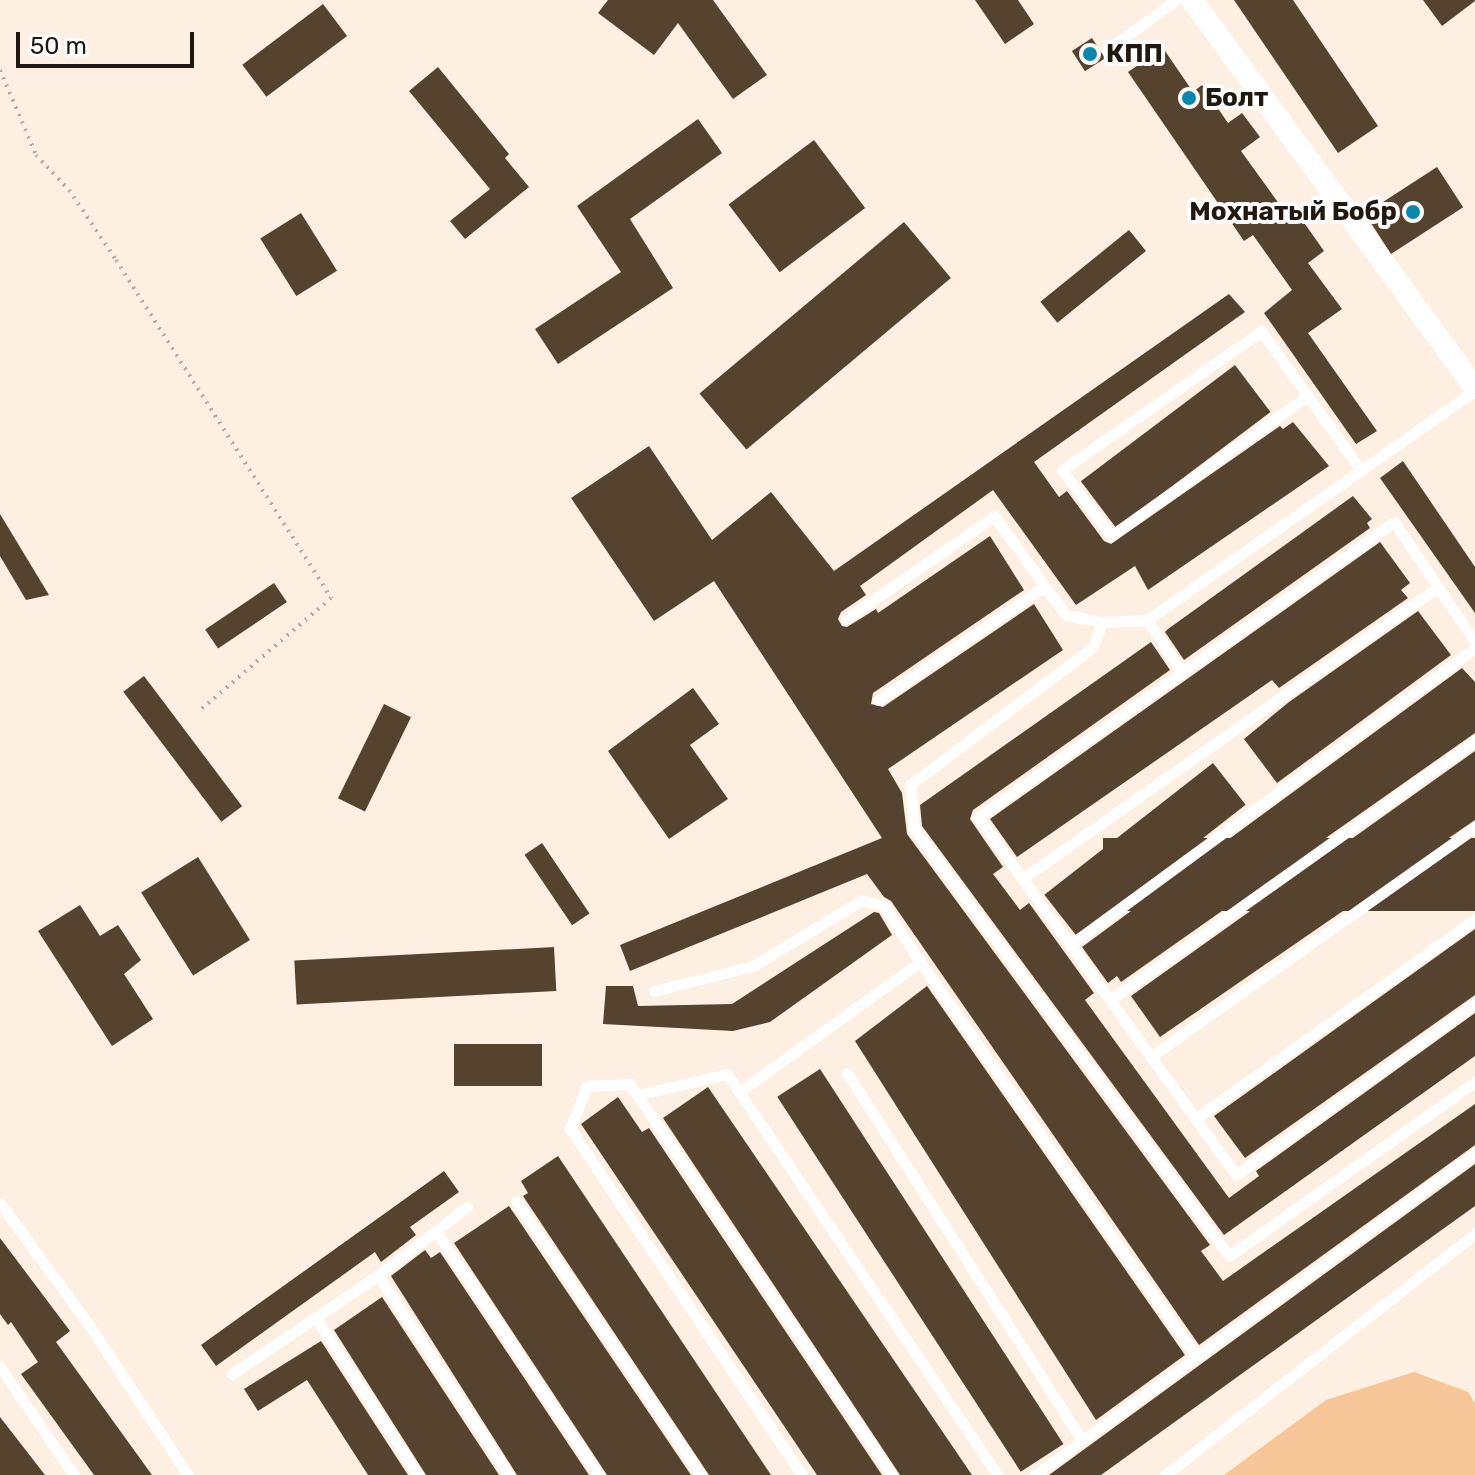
<!DOCTYPE html>
<meta charset="utf-8">
<style>
body{margin:0}
#map{position:relative;width:1475px;height:1475px;overflow:hidden;background:#fdefe1;font-family:Rubik,sans-serif}
div>[style]{position:absolute}
.green>*{inset:0;background:#f7c698}
.building>*{inset:0;background:#55422f;transform-origin:0 0}
.path>*{height:4px;margin-top:-2px;transform-origin:0;background:repeating-linear-gradient(90deg,#b6aa9e 0 2px,transparent 0 8px)}
.lane>*{height:11px;margin:-5.5px;padding:0 5.5px;transform-origin:5.5px;border-radius:5.5px;background:#fff}
.street>*{height:22px;margin:-11px;padding:0 11px;transform-origin:11px;border-radius:11px;background:#fff}
.dots>*{width:22px;height:22px;translate:-50% -50%;box-sizing:border-box;border:4px solid #fff;border-radius:50%}
span{translate:-50% -50%;white-space:nowrap;text-align:center;line-height:1.15;-webkit-text-stroke:8px #fff;paint-order:stroke}
.poi-label{font-size:26px;color:#211911;font-weight:700}
.left{translate:0 -50%;text-align:left}
.right{translate:-100% -50%;text-align:right}
.scale{position:absolute;left:16px;top:32px;width:178px;height:36px;box-sizing:border-box;border:4px solid #211911;border-top:0;padding-left:10px;font-size:24px;line-height:28px;white-space:nowrap;color:#211911;-webkit-text-stroke:6px #fff;paint-order:stroke}
</style>
<div id="map">
<div class="green">
<div style="clip-path:polygon(1414px 1372px,1468px 1392px,1475px 1403px,1475px 1475px,1224px 1475px,1326px 1400px)"></div>
</div>
<div class="building">
<div style="clip-path:polygon(608px 0,713px 0,767px 75px,733px 99px,678px 23px,654px 55px,598px 13px)"></div>
<div style="clip-path:polygon(975px 0,1018px 0,1034px 24px,1005px 44px)"></div>
<div style="clip-path:polygon(1234px 0,1293px 0,1378px 126px,1338px 153px)"></div>
<div style="clip-path:polygon(1423px 0,1475px 0,1475px 1px,1442px 26px)"></div>
<div style="left:323px;top:4px;width:40px;height:101px;rotate:53deg"></div>
<div style="left:1092px;top:38px;width:24px;height:24px;rotate:57deg"></div>
<div style="clip-path:polygon(1163px 48px,1193px 92px,1202px 85px,1228px 123px,1242px 113px,1260px 137px,1241px 151px,1285px 212px,1293px 207px,1324px 251px,1308px 263px,1342px 309px,1308px 333px,1377px 431px,1356px 444px,1264px 313px,1292px 290px,1253px 235px,1244px 241px,1128px 72px)"></div>
<div style="clip-path:polygon(438px 67px,509px 154px,505px 158px,529px 187px,465px 239px,450px 221px,490px 189px,409px 91px)"></div>
<div style="clip-path:polygon(698px 119px,722px 153px,630px 219px,673px 288px,558px 364px,535px 329px,621px 272px,577px 206px)"></div>
<div style="left:814px;top:140px;width:85px;height:107px;rotate:53deg"></div>
<div style="left:1437px;top:167px;width:48px;height:86px;rotate:57deg"></div>
<div style="left:301px;top:213px;width:68px;height:48px;rotate:58deg"></div>
<div style="left:904px;top:222px;width:73px;height:267px;rotate:50deg"></div>
<div style="left:1129px;top:230px;width:27px;height:114px;rotate:51deg"></div>
<div style="clip-path:polygon(1229px 294px,1245px 312px,1034px 462px,1059px 497px,1067px 491px,1104px 541px,1111px 544px,1280px 426px,1283px 429px,1293px 422px,1329px 466px,1148px 590px,1135px 566px,1076px 605px,993px 490px,860px 586px,866px 595px,841px 612px,838px 619px,842px 626px,847px 627px,876px 609px,878px 613px,990px 536px,1024px 590px,873px 693px,871px 704px,883px 707px,1034px 604px,1063px 650px,888px 769px,902px 793px,907px 834px,1210px 1245px,1201px 1251px,1223px 1281px,1475px 1104px,1475px 1145px,1199px 1345px,891px 901px,884px 897px,867px 874px,630px 971px,620px 945px,882px 838px,714px 581px,654px 621px,571px 498px,649px 446px,712px 540px,771px 492px,834px 571px)"></div>
<div style="left:1235px;top:365px;width:59px;height:193px;rotate:53deg"></div>
<div style="clip-path:polygon(1403px 461px,1475px 567px,1475px 613px,1380px 478px)"></div>
<div style="clip-path:polygon(1353px 496px,1372px 519px,1367px 523px,1370px 528px,1184px 660px,1165px 632px,1168px 629px)"></div>
<div style="clip-path:polygon(0 514px,49px 595px,26px 600px,0 556px)"></div>
<div style="clip-path:polygon(1380px 542px,1410px 583px,1401px 590px,1408px 598px,1279px 688px,1272px 680px,1017px 857px,990px 819px)"></div>
<div style="left:274px;top:583px;width:23px;height:83px;rotate:56deg"></div>
<div style="clip-path:polygon(1418px 611px,1451px 655px,1277px 783px,1244px 739px,1289px 702px)"></div>
<div style="clip-path:polygon(1151px 642px,1170px 670px,973px 810px,970px 819px,1003px 867px,993px 874px,1020px 910px,1029px 903px,1094px 993px,1085px 1000px,1229px 1198px,1259px 1176px,1256px 1171px,1475px 1013px,1475px 1056px,1224px 1235px,922px 826px,920px 805px)"></div>
<div style="clip-path:polygon(1462px 668px,1475px 682px,1475px 733px,1121px 982px,1117px 976px,1108px 983px,1082px 947px)"></div>
<div style="left:144px;top:676px;width:163px;height:26px;rotate:53deg"></div>
<div style="clip-path:polygon(693px 688px,719px 724px,690px 745px,728px 799px,669px 839px,608px 751px)"></div>
<div style="left:384px;top:704px;width:30px;height:105px;rotate:26deg"></div>
<div style="clip-path:polygon(1475px 751px,1475px 820px,1160px 1037px,1131px 996px)"></div>
<div style="left:1213px;top:763px;width:53px;height:214px;rotate:52deg"></div>
<div style="left:1475px;top:838px;width:73px;height:372px;rotate:90deg"></div>
<div style="left:542px;top:843px;width:85px;height:21px;rotate:56deg"></div>
<div style="left:198px;top:857px;width:98px;height:67px;rotate:58deg"></div>
<div style="clip-path:polygon(80px 905px,100px 936px,118px 925px,141px 960px,124px 974px,153px 1019px,112px 1046px,38px 931px)"></div>
<div style="clip-path:polygon(874px 912px,879px 913px,892px 935px,770px 1022px,733px 1031px,603px 1024px,606px 986px,633px 986px,638px 1006px,732px 1004px)"></div>
<div style="clip-path:polygon(1475px 929px,1475px 995px,1245px 1158px,1214px 1116px)"></div>
<div style="left:554px;top:947px;width:44px;height:260px;rotate:87deg"></div>
<div style="clip-path:polygon(927px 986px,1185px 1355px,1096px 1420px,855px 1041px)"></div>
<div style="left:542px;top:1044px;width:42px;height:88px;rotate:90deg"></div>
<div style="left:820px;top:1069px;width:447px;height:51px;rotate:57deg"></div>
<div style="clip-path:polygon(708px 1087px,972px 1475px,900px 1475px,663px 1118px)"></div>
<div style="clip-path:polygon(618px 1097px,642px 1132px,649px 1128px,882px 1475px,817px 1475px,581px 1124px)"></div>
<div style="clip-path:polygon(558px 1156px,771px 1475px,709px 1475px,523px 1196px,528px 1193px,521px 1181px)"></div>
<div style="clip-path:polygon(1475px 1164px,1475px 1206px,1101px 1475px,1049px 1475px)"></div>
<div style="clip-path:polygon(444px 1171px,459px 1192px,410px 1227px,416px 1235px,381px 1262px,375px 1252px,216px 1366px,201px 1345px)"></div>
<div style="clip-path:polygon(509px 1206px,691px 1475px,607px 1475px,454px 1243px)"></div>
<div style="clip-path:polygon(0 1238px,70px 1331px,56px 1342px,152px 1475px,94px 1475px,21px 1374px,38px 1362px,11px 1322px,8px 1325px,0 1314px)"></div>
<div style="clip-path:polygon(425px 1250px,431px 1258px,440px 1252px,589px 1475px,517px 1475px,391px 1276px)"></div>
<div style="clip-path:polygon(382px 1297px,499px 1475px,426px 1475px,334px 1330px)"></div>
<div style="clip-path:polygon(321px 1341px,408px 1475px,368px 1475px,307px 1380px,258px 1411px,244px 1389px)"></div>
<div style="clip-path:polygon(0 1417px,45px 1475px,0 1475px)"></div>
</div>
<div class="path">
<div style="left:0;top:70px;width:92px;rotate:67deg"></div>
<div style="left:36px;top:155px;width:48px;rotate:46.7deg"></div>
<div style="left:69px;top:190px;width:84px;rotate:56.1deg"></div>
<div style="left:116px;top:260px;width:401px;rotate:57.5deg"></div>
<div style="left:331px;top:598px;width:174px;rotate:139.4deg"></div>
</div>
<div class="lane">
<div style="left:1107px;top:50px;width:85px;rotate:-35.9deg"></div>
<div style="left:1307px;top:396px;width:241px;rotate:144.5deg"></div>
<div style="left:1111px;top:536px;width:82px;rotate:-126.6deg"></div>
<div style="left:1062px;top:470px;width:243px;rotate:-34.9deg"></div>
<div style="left:1261px;top:331px;width:171px;rotate:54.3deg"></div>
<div style="left:846px;top:619px;width:180px;rotate:-34.8deg"></div>
<div style="left:994px;top:516px;width:122px;rotate:54deg"></div>
<div style="left:1066px;top:615px;width:37px;rotate:11deg"></div>
<div style="left:1102px;top:622px;width:45px;rotate:-2.5deg"></div>
<div style="left:1147px;top:620px;width:401px;rotate:-35deg"></div>
<div style="left:1147px;top:620px;width:63px;rotate:56.1deg"></div>
<div style="left:1102px;top:622px;width:27px;rotate:110deg"></div>
<div style="left:1093px;top:647px;width:229px;rotate:143deg"></div>
<div style="left:910px;top:785px;width:44px;rotate:84.8deg"></div>
<div style="left:914px;top:829px;width:531px;rotate:53.58deg"></div>
<div style="left:1229px;top:1256px;width:301px;rotate:-35.3deg"></div>
<div style="left:1475px;top:642px;width:145px;rotate:-124deg"></div>
<div style="left:1394px;top:522px;width:510px;rotate:144.66deg"></div>
<div style="left:978px;top:817px;width:441px;rotate:54.2deg"></div>
<div style="left:1236px;top:1175px;width:294px;rotate:-35.7deg"></div>
<div style="left:878px;top:700px;width:202px;rotate:-34.3deg"></div>
<div style="left:1022px;top:879px;width:508px;rotate:-35.07deg"></div>
<div style="left:1070px;top:945px;width:502px;rotate:-36.25deg"></div>
<div style="left:654px;top:991px;width:102px;rotate:-14.2deg"></div>
<div style="left:753px;top:966px;width:127px;rotate:-31.2deg"></div>
<div style="left:862px;top:900px;width:23px;rotate:15deg"></div>
<div style="left:884px;top:906px;width:67px;rotate:57.3deg"></div>
<div style="left:1110px;top:1000px;width:448px;rotate:-35.4deg"></div>
<div style="left:1150px;top:1057px;width:398px;rotate:-35.2deg"></div>
<div style="left:847px;top:1073px;width:436px;rotate:57.4deg"></div>
<div style="left:739px;top:1092px;width:223px;rotate:-35.7deg"></div>
<div style="left:920px;top:962px;width:481px;rotate:55deg"></div>
<div style="left:637px;top:1095px;width:92px;rotate:-13.1deg"></div>
<div style="left:727px;top:1074px;width:483px;rotate:56deg"></div>
<div style="left:1195px;top:1119px;width:344px;rotate:-35.5deg"></div>
<div style="left:516px;top:1201px;width:331px;rotate:56deg"></div>
<div style="left:0;top:1203px;width:151px;rotate:53.9deg"></div>
<div style="left:89px;top:1325px;width:180px;rotate:56.6deg"></div>
<div style="left:436px;top:1231px;width:293px;rotate:56.3deg"></div>
<div style="left:378px;top:1275px;width:239px;rotate:56.8deg"></div>
<div style="left:316px;top:1318px;width:187px;rotate:57deg"></div>
<div style="left:0;top:1367px;width:131px;rotate:55.6deg"></div>
<div style="left:232px;top:1374px;width:176px;rotate:-34.1deg"></div>
<div style="left:378px;top:1275px;width:112px;rotate:-37.4deg"></div>
<div style="left:802px;top:1475px;width:417px;rotate:-123.8deg"></div>
<div style="left:570px;top:1128px;width:45px;rotate:-68deg"></div>
<div style="left:587px;top:1086px;width:43px;rotate:-2.7deg"></div>
<div style="left:630px;top:1084px;width:471px;rotate:56.2deg"></div>
<div style="left:1035px;top:1475px;width:545px;rotate:-36.2deg"></div>
<div style="left:1165px;top:1475px;width:393px;rotate:-37.9deg"></div>
</div>
<div class="street">
<div style="left:1192px;top:0;width:480px;rotate:53.9deg"></div>
</div>
<div class="dots">
<div style="left:1090px;top:54px;background:#0987aa"></div>
<div style="left:1189px;top:98px;background:#0987aa"></div>
<div style="left:1413px;top:212px;background:#0987aa"></div>
</div>
<div class="poi-label">
<span class="left" style="left:1106px;top:54px">КПП</span>
<span class="left" style="left:1205px;top:98px">Болт</span>
<span class="right" style="left:1397px;top:212px">Мохнатый Бобр</span>
</div>
<div class="scale">50 m</div>
</div>
